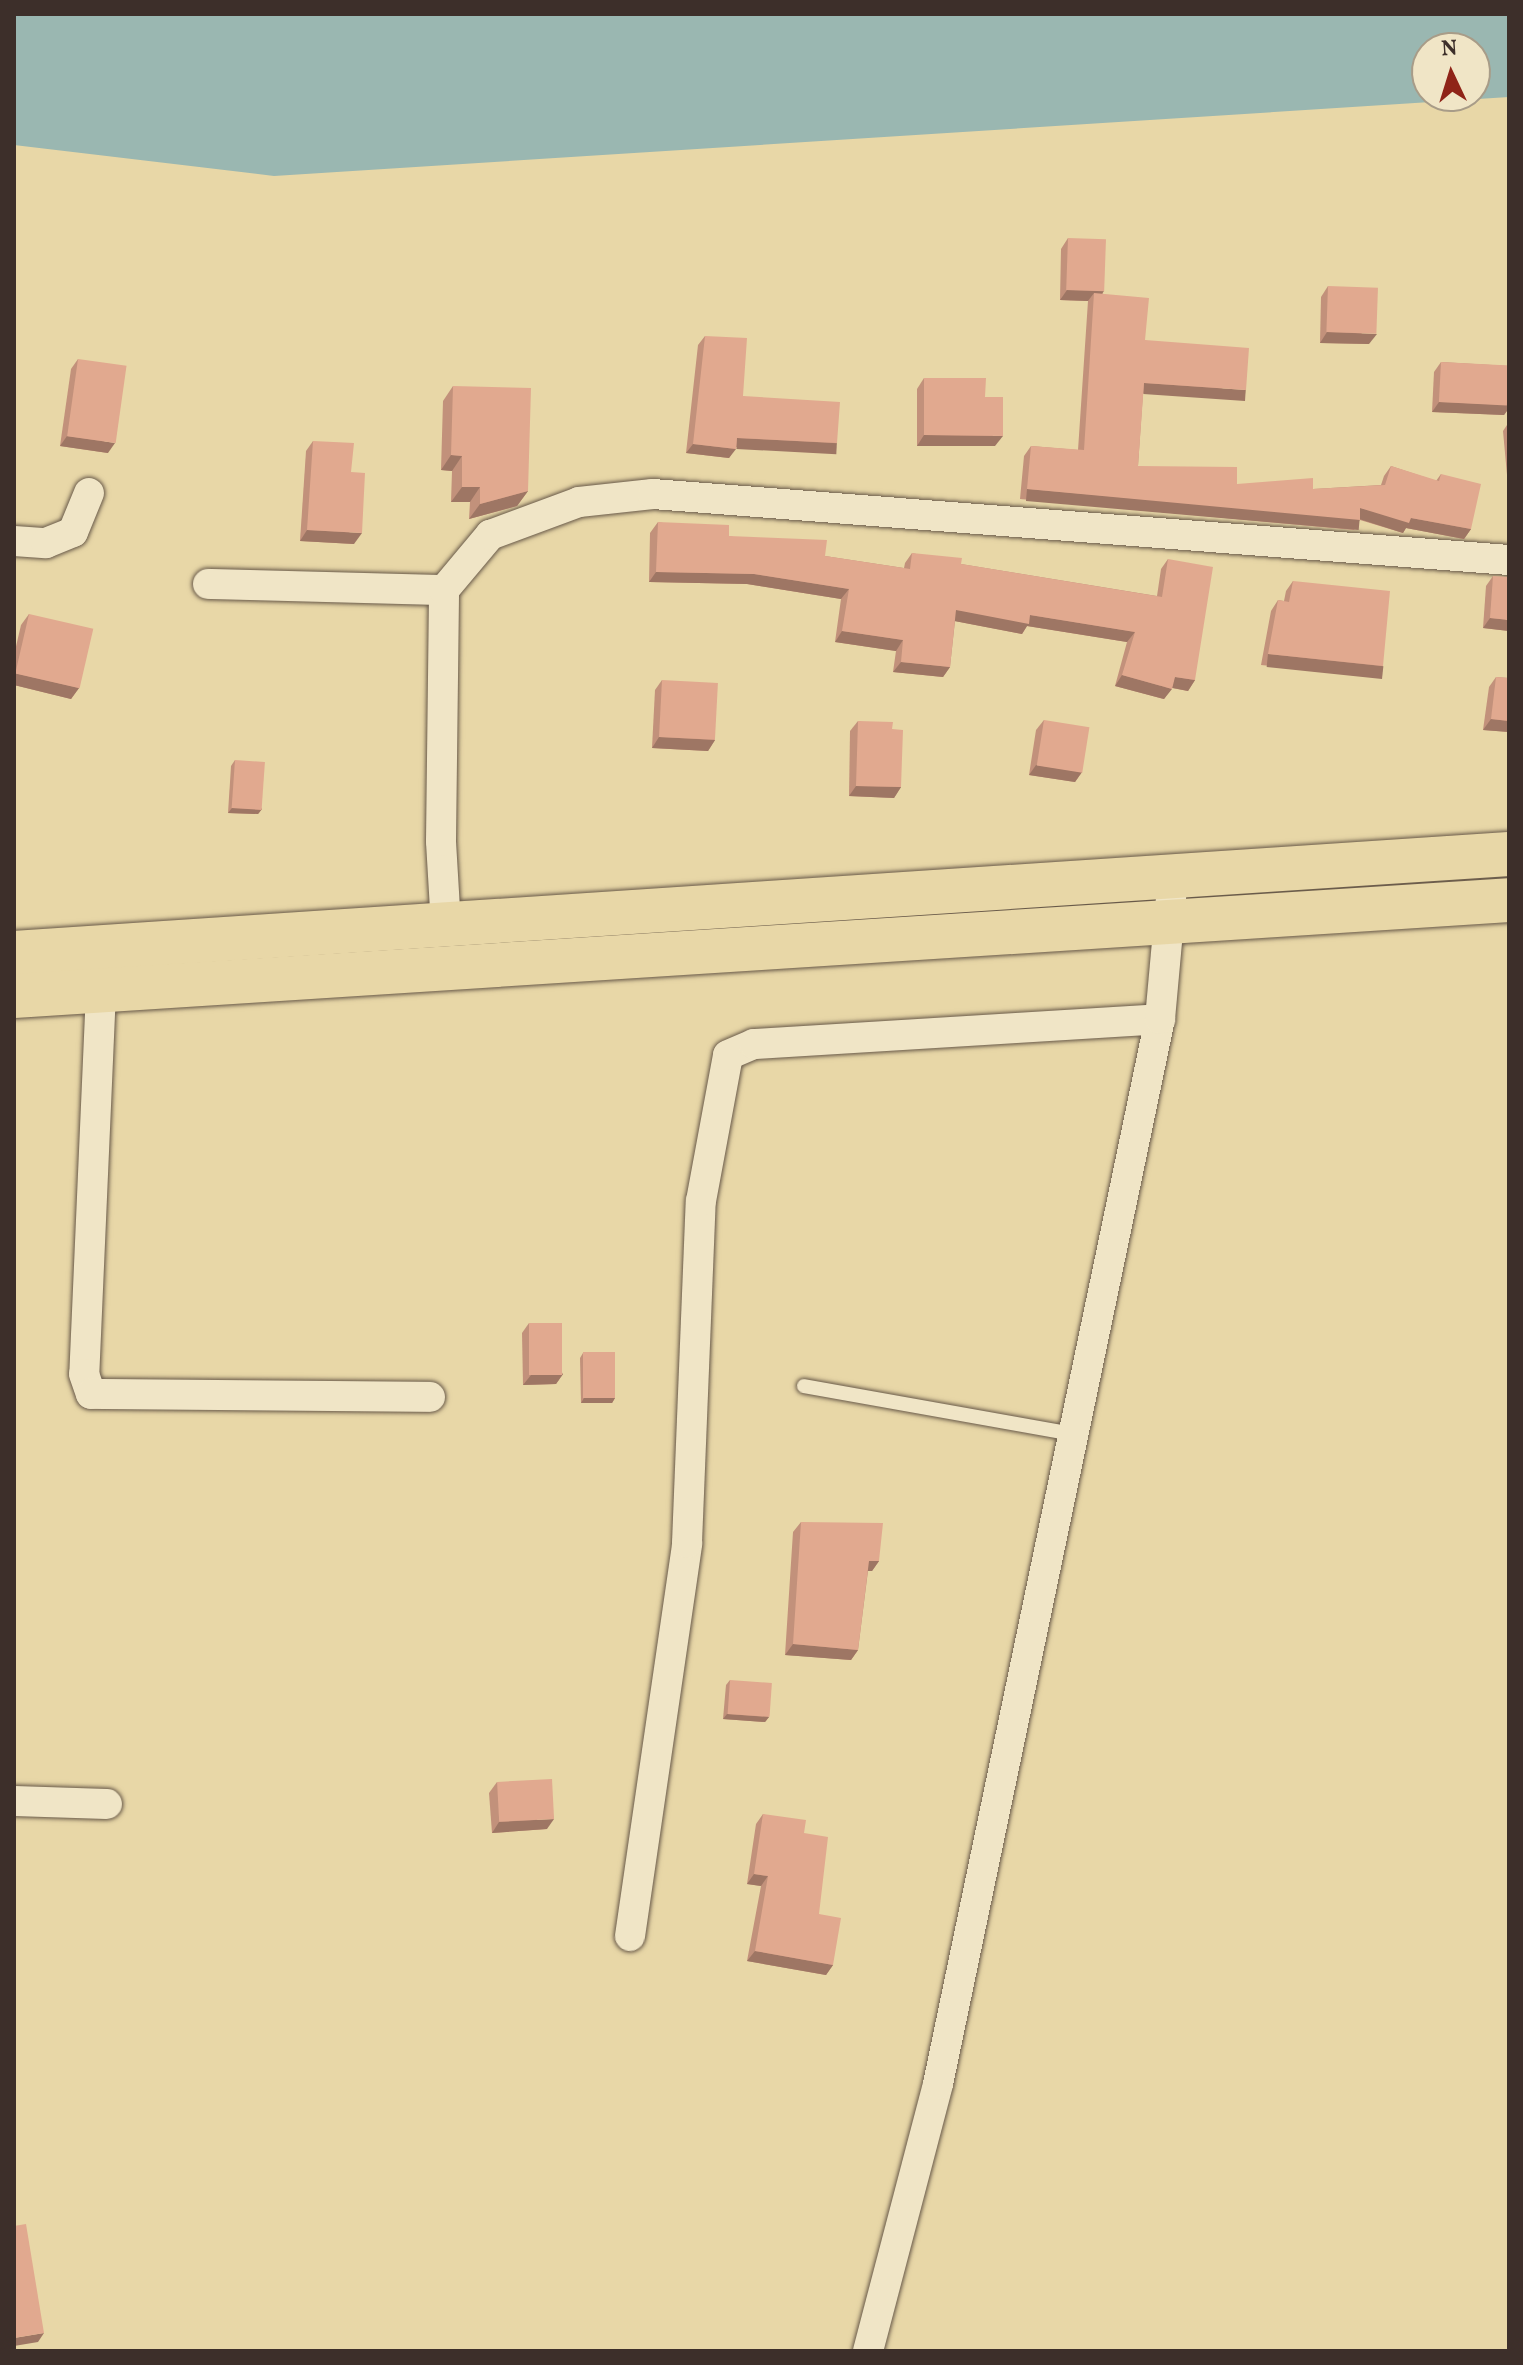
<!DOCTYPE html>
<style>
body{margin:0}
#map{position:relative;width:1523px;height:2365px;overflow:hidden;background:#e8d7a7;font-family:Vollkorn,serif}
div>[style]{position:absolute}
.water>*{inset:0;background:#9ab7b1}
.roads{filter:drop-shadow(0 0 2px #685949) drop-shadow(0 0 2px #685949)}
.lane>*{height:14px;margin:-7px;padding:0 7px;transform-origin:7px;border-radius:7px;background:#f0e5c6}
.street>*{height:30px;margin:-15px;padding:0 15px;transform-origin:15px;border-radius:15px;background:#f0e5c6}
.highway>*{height:44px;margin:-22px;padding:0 22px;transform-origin:22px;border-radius:22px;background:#e8d7a7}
.wall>*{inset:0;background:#c2917b}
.shaded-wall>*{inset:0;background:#9e7664;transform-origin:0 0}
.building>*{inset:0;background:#e1a98f;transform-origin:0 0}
span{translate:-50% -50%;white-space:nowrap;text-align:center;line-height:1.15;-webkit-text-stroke:6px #f0e5c6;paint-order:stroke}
.frame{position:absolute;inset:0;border:16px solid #3d2f2a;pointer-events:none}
.north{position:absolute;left:1411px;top:32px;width:80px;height:80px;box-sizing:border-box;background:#f0e5c6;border:2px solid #a89c88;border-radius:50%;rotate:356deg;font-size:22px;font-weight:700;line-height:32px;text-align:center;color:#3d2f2a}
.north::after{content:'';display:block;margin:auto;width:28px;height:36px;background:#8f2418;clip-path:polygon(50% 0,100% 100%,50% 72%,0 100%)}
</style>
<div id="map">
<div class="water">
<div style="clip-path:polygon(evenodd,14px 14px,1509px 14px,1509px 97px,274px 176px,14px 145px,14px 14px,1427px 48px,1475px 48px,1475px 96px,1427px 96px,1427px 48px)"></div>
</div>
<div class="roads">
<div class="lane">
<div style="left:804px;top:1386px;width:274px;rotate:10.1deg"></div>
</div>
<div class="street">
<div style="left:14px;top:541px;width:32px;rotate:4deg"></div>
<div style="left:46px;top:543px;width:29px;rotate:-22deg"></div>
<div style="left:73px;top:532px;width:42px;rotate:-67.7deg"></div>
<div style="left:208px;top:584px;width:236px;rotate:1.5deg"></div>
<div style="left:446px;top:926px;width:85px;rotate:-93.4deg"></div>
<div style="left:441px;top:841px;width:251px;rotate:-89.3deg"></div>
<div style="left:444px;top:590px;width:72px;rotate:-50.1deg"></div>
<div style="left:490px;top:535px;width:95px;rotate:-20.3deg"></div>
<div style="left:579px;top:502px;width:74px;rotate:-6.2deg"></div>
<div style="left:653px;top:494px;width:859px;rotate:4.41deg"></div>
<div style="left:101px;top:991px;width:383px;rotate:92.5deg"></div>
<div style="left:84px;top:1374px;width:21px;rotate:71deg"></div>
<div style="left:91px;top:1394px;width:339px;rotate:0.5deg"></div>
<div style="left:14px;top:1801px;width:93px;rotate:1.8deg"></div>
<div style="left:630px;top:1936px;width:397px;rotate:-81.7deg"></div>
<div style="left:687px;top:1543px;width:342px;rotate:-87.7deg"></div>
<div style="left:701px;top:1201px;width:148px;rotate:-79.5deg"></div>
<div style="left:728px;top:1055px;width:28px;rotate:-23deg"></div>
<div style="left:754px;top:1044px;width:407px;rotate:-3.5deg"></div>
<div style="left:868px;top:2351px;width:276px;rotate:-75.3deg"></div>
<div style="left:938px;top:2084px;width:1088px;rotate:-78.23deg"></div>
<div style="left:1160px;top:1019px;width:143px;rotate:-84.8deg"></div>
</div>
<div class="highway">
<div style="left:14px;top:953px;width:1498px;rotate:-3.79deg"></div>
<div style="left:14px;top:996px;width:1498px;rotate:-3.67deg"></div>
</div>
</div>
<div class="wall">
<div style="clip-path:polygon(1068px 238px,1103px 294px,1145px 340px,1239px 399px,1143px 393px,1138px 466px,1237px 484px,1313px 489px,1381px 485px,1384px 476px,1391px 466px,1436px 481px,1441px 474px,1471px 529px,1464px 539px,1406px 528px,1403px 533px,1360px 520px,1354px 530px,1020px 499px,1024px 456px,1031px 446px,1078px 450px,1088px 301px,1060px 300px,1061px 249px)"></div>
<div style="clip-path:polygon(1328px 286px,1369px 344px,1320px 343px,1321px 297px)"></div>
<div style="clip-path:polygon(705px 336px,743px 396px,837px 443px,831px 452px,736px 447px,729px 458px,686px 453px,698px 345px)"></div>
<div style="clip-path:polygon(78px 359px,108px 453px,60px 446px,71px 369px)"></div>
<div style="clip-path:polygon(1441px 362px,1509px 366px,1509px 408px,1504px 415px,1432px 412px,1434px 372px)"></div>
<div style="clip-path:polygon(924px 378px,985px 397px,995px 446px,917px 446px,917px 389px)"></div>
<div style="clip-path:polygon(453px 386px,528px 491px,517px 506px,469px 519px,470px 502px,451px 502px,452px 471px,441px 470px,443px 401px)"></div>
<div style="clip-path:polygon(1509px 422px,1509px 497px,1503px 431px)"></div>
<div style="clip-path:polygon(313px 441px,354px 544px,300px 541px,306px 451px)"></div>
<div style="clip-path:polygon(658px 522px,729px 536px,825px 556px,904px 568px,905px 563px,912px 553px,961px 564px,1157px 596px,1161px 569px,1168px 559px,1195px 680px,1188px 691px,1172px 688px,1164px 699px,1115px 686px,1127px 642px,1027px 626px,1022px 634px,955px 621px,950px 667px,943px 677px,893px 672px,896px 651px,835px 642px,841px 599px,747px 584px,649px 582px,650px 533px)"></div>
<div style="clip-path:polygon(1493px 576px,1509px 631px,1483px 628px,1486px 586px)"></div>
<div style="clip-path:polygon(1293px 581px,1383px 666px,1376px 677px,1261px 665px,1271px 611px,1278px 600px,1284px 601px,1286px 591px)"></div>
<div style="clip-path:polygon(29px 614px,79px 688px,71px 699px,14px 685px,14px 655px,21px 625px)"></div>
<div style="clip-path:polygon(1496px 677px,1509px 678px,1509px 732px,1483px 730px,1489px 687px)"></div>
<div style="clip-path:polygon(662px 680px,715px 740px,708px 751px,652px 748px,655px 690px)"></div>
<div style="clip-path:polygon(1044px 720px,1082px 772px,1075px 782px,1029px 775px,1036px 730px)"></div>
<div style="clip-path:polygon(858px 721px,892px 729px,901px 787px,894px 798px,849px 796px,850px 731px)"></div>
<div style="clip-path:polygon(235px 760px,262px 809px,258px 814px,228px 813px,231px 766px)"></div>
<div style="clip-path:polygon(529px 1323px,563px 1374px,556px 1384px,523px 1385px,522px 1333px)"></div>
<div style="clip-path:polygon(583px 1353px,615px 1398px,612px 1403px,581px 1403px,580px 1358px)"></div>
<div style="clip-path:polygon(801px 1522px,879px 1561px,872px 1571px,868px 1571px,858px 1650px,851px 1660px,785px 1655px,793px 1532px)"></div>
<div style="clip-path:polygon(730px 1680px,769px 1717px,765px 1722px,723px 1719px,726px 1685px)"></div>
<div style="clip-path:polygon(497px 1782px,547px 1829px,492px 1833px,489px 1793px)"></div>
<div style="clip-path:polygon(763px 1814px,804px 1833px,819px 1914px,833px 1965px,826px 1975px,747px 1961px,761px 1886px,747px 1884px,756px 1824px)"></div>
</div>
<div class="shaded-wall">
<div style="clip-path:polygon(1067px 290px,1104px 291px,1097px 301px,1094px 293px,1088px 301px,1060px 300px)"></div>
<div style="clip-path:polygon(1327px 332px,1377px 334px,1369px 344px,1320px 343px)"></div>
<div style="left:1144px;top:383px;width:102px;height:11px;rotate:4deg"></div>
<div style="clip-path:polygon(1439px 402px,1509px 405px,1509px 408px,1504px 415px,1432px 412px)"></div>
<div style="clip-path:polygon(924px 435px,1003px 436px,995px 446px,917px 446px)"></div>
<div style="clip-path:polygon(67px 436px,115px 443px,108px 453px,60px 446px)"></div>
<div style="left:737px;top:438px;width:100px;height:11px;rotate:3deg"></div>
<div style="clip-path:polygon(693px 444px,736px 449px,729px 458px,686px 453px)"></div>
<div style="clip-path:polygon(451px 455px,462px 456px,452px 471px,441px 470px)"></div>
<div style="clip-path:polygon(462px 487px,480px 487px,470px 502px,451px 502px)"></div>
<div style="left:1027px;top:489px;width:334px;height:12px;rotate:5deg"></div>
<div style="clip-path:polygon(528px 491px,517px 506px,469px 519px,480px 504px)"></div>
<div style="clip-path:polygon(1360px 508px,1411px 518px,1471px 529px,1464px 539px,1406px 528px,1403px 533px,1353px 517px)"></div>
<div style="clip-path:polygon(307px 530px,362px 533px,354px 544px,300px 541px)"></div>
<div style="clip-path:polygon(656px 572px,754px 574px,849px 589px,841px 599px,747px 584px,649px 582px)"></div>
<div style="clip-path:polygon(956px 610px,1030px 615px,1135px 632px,1127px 642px,1027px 626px,1022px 634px,949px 620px)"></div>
<div style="clip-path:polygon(1490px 618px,1509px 620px,1509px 631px,1483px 628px)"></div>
<div style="clip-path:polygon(842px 631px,903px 640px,896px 651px,835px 642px)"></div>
<div style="left:1268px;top:654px;width:116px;height:13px;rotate:6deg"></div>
<div style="clip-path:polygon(901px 662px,950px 667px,943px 677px,893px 672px)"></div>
<div style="clip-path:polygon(14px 673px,79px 688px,71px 699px,14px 685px)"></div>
<div style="clip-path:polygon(1122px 675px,1172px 689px,1164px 699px,1115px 686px)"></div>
<div style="clip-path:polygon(1175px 677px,1195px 680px,1188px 691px,1168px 687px)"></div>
<div style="clip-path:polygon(1491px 719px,1509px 721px,1509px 732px,1483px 730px)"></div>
<div style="clip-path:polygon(659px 737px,715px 740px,708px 751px,652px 748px)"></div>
<div style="clip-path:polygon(1036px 765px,1082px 772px,1075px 782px,1029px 775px)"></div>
<div style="clip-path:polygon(856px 786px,901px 787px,894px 798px,849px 796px)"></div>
<div style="clip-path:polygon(232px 808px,262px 809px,258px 814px,228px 813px)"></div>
<div style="clip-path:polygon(563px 1374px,556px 1384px,523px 1385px,531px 1375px)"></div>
<div style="clip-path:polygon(584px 1398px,615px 1398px,612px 1403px,581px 1403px)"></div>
<div style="clip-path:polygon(869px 1561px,879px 1561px,872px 1571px,862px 1571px)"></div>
<div style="clip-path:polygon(793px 1644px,858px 1650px,851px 1660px,785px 1655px)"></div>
<div style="clip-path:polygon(727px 1714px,769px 1717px,765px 1722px,723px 1719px)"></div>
<div style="clip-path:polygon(554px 1819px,547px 1829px,492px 1833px,499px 1822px)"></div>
<div style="clip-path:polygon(754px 1874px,768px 1876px,761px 1886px,747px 1884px)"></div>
<div style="clip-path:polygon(755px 1951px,833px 1965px,826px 1975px,747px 1961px)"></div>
<div style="clip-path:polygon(44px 2333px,38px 2342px,14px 2346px,14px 2338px)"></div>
</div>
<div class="building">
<div style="left:1068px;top:238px;width:38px;height:52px;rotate:2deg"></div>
<div style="left:1328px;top:286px;width:50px;height:46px;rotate:2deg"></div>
<div style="clip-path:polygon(1094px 293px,1149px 298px,1145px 340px,1249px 348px,1246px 390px,1144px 383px,1138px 466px,1237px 467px,1237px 484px,1313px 478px,1313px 489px,1385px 485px,1391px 466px,1439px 481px,1441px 474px,1481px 484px,1471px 529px,1411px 518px,1409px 523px,1360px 508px,1360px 520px,1027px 489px,1031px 446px,1084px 450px)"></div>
<div style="clip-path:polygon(705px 336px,747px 338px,743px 396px,840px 402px,837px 443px,737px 438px,736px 449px,693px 444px)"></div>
<div style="left:78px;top:359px;width:49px;height:78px;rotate:8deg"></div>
<div style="left:1441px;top:362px;width:68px;height:40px;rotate:3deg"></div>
<div style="clip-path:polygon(924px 378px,986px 378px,985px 397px,1003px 397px,1003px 436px,924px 435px)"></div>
<div style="clip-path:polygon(453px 386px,531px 388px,528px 491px,480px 504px,480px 487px,462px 487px,462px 456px,451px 455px)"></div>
<div style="clip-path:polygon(313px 441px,354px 443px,351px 472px,365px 473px,362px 533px,307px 530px)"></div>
<div style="clip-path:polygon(658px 522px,729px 525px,729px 536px,827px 540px,825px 556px,910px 569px,912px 553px,962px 558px,961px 564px,1162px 597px,1168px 559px,1213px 567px,1195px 680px,1175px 677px,1172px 689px,1122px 675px,1135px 632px,1030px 615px,1029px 624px,956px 610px,950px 667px,901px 662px,903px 640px,842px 631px,849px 589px,754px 574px,656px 572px)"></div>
<div style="clip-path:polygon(1493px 576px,1509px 577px,1509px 620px,1490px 618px)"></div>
<div style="clip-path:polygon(1293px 581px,1390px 591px,1383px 666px,1268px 654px,1278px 600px,1289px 602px)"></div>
<div style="left:29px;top:614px;width:66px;height:61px;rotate:13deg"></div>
<div style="clip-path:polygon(1496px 677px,1509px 678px,1509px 721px,1491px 719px)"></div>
<div style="left:662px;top:680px;width:56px;height:57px;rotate:3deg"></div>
<div style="left:1044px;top:720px;width:46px;height:46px;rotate:9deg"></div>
<div style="clip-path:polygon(858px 721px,893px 722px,892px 729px,903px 730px,901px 787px,856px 786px)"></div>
<div style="left:235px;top:760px;width:30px;height:48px;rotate:4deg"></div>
<div style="left:529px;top:1323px;width:33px;height:52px"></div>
<div style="left:615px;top:1352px;width:46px;height:32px;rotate:90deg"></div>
<div style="clip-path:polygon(801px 1522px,883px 1523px,879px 1561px,869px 1561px,858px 1650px,793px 1644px)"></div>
<div style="left:730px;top:1680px;width:42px;height:34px;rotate:4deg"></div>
<div style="left:552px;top:1779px;width:40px;height:55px;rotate:87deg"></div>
<div style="clip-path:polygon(763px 1814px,806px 1820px,804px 1833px,828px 1837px,819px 1914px,841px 1918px,833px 1965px,755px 1951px,768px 1876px,754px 1874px)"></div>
<div style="clip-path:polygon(26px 2224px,44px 2333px,14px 2338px,14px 2226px)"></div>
</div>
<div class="frame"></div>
<div class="north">N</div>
</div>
